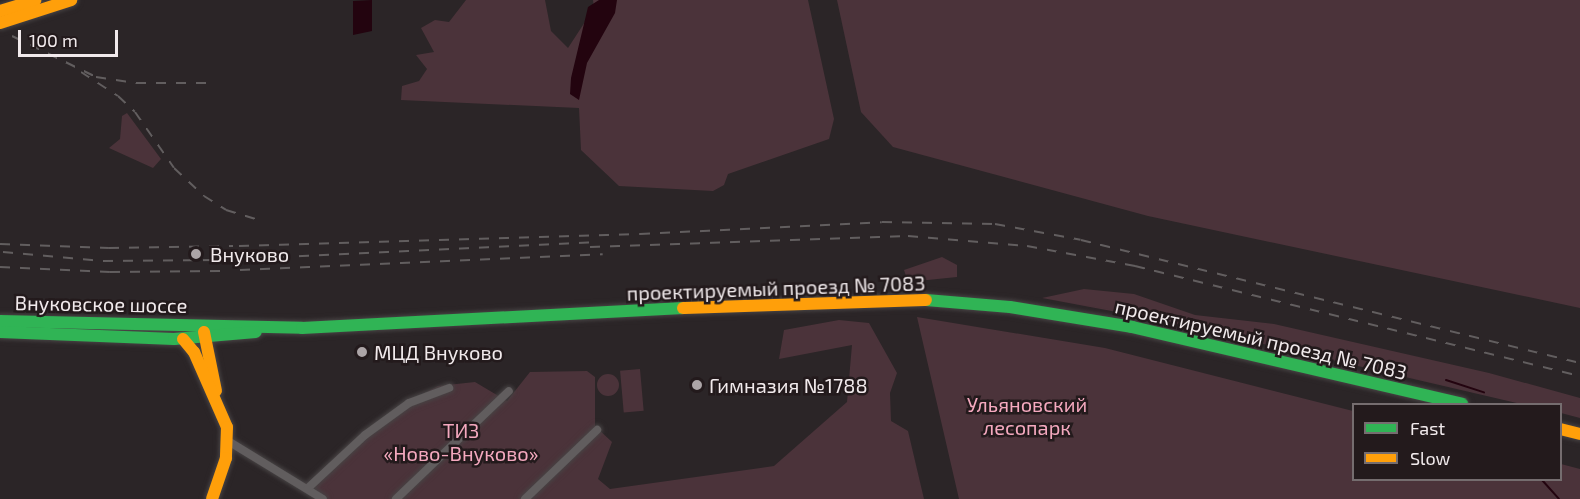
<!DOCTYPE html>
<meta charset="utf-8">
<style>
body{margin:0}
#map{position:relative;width:1580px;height:499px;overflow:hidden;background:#2b2527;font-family:"Exo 2",sans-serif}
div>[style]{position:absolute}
.green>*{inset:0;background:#4b333a;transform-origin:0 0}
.round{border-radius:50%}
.water>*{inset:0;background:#23040f}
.stream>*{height:2px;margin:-1px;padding:0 1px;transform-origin:1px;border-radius:1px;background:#23040f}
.roads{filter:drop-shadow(0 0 2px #474344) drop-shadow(0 0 2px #474344)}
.street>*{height:8px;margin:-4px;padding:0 4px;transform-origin:4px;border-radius:4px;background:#615d5e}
.fast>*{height:12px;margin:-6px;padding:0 6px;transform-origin:6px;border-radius:6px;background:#30b455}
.slow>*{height:12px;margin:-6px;padding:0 6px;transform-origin:6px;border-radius:6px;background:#ff9f0a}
.rail>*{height:2px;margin-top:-1px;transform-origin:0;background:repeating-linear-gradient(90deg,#625e5f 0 10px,transparent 0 20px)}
.dots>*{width:16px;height:16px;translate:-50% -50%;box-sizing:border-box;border:3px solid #231a1c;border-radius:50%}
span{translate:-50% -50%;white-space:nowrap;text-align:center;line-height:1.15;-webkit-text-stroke:5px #231a1c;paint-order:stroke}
.poi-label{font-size:20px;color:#f1eaec}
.left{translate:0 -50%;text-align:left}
.street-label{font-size:20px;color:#f1eaec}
.park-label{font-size:20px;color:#f5a9bf}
.legend{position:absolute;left:1352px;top:403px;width:210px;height:78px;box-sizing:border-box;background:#231a1c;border:2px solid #756d6f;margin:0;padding:8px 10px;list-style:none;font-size:18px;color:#f1eaec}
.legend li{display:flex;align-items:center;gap:12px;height:30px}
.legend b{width:30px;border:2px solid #756d6f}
.scale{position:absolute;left:18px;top:30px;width:100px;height:27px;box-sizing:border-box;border:3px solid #f1eaec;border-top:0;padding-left:8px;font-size:18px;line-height:21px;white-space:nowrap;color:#f1eaec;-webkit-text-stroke:4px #231a1c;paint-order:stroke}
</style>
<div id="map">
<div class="green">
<div style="clip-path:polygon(466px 0,545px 0,551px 31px,568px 48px,594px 8px,593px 0,808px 0,834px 119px,829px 139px,728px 174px,724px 185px,713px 191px,619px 186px,581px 150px,579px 108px,401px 100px,402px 86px,419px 81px,427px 69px,416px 55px,434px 52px,421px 28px,435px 20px,449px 22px)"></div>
<div style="clip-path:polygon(837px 0,1580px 0,1580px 308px,1148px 216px,893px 147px,861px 112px)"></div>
<div style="clip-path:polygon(127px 113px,161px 159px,153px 168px,109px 148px,120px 139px,122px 116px)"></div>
<div style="clip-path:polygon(942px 257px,957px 265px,957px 277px,908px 282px,904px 270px)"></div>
<div style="clip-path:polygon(1084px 289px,1134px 294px,1195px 315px,1274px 324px,1489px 373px,1580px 398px,1580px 418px,1561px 413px,1560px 404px,1521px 404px,1165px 321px,1042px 298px)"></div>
<div style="clip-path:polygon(917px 317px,1105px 348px,1353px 411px,1354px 480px,1560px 480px,1561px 464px,1580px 469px,1580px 499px,959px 499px)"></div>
<div style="clip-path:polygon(839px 320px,869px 323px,897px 373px,890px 393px,891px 421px,908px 431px,924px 499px,314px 499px,309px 482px,360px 434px,399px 406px,438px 386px,475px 382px,507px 401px,530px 372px,587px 371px,595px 377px,595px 426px,612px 442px,598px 479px,610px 489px,774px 466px,847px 402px,852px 345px,779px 359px,784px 330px)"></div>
<div style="left:640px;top:369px;width:42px;height:20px;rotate:85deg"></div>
<div class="round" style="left:597px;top:374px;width:22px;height:22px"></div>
</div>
<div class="water">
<div style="clip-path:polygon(372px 0,372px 31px,353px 35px,353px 1px)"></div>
<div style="clip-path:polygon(599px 0,617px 0,615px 13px,587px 63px,579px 100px,570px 94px,571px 78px,588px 7px)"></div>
</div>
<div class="stream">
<div style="left:1446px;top:380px;width:40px;rotate:18deg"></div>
<div style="left:1542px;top:480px;width:25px;rotate:48deg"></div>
</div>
<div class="roads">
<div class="street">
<div style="left:228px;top:441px;width:111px;rotate:31.4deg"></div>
<div style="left:308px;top:488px;width:78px;rotate:-42.9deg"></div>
<div style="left:365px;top:435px;width:54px;rotate:-36deg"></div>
<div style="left:409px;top:403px;width:43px;rotate:-20.6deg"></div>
<div style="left:396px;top:499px;width:156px;rotate:-43.7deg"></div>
<div style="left:525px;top:499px;width:100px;rotate:-43.8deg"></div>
</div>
<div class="fast">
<div style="left:926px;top:300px;width:84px;rotate:4.8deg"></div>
<div style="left:1010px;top:307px;width:124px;rotate:9.3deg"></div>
<div style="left:1132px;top:327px;width:339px;rotate:13.1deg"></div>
<div style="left:0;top:321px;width:302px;rotate:1.3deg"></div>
<div style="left:302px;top:328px;width:382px;rotate:-3deg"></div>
<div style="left:0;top:332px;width:174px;rotate:2.3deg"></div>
<div style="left:174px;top:339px;width:82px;rotate:-4.9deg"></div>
</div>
<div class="slow">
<div style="left:0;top:11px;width:37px;rotate:-17deg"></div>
<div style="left:0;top:23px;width:75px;rotate:-17.9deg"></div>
<div style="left:683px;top:308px;width:243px;rotate:-1.9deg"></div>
<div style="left:204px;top:332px;width:60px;rotate:78.5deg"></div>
<div style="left:183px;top:339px;width:17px;rotate:50deg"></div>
<div style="left:194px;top:352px;width:82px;rotate:66.3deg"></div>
<div style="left:227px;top:427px;width:31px;rotate:92deg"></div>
<div style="left:226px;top:458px;width:43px;rotate:108.9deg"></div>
<div style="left:1560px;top:429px;width:21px;rotate:14deg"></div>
</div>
</div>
<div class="rail">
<div style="left:12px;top:36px;width:93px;rotate:26deg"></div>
<div style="left:96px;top:77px;width:40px;rotate:8.5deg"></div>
<div style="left:136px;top:83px;width:77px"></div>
<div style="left:81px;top:72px;width:44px;rotate:33deg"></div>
<div style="left:118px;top:96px;width:23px;rotate:43deg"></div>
<div style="left:135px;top:112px;width:68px;rotate:55.1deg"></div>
<div style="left:174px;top:168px;width:41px;rotate:43deg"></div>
<div style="left:204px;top:196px;width:26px;rotate:32deg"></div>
<div style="left:226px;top:210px;width:37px;rotate:17deg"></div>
<div style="left:0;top:244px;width:109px;rotate:2.1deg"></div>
<div style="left:109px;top:248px;width:124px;rotate:-0.9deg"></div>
<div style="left:239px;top:246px;width:401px;rotate:-1.7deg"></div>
<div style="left:640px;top:234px;width:242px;rotate:-2.8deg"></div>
<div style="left:882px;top:222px;width:113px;rotate:1deg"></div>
<div style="left:995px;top:224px;width:87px;rotate:10.5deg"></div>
<div style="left:1081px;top:240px;width:514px;rotate:13.85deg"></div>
<div style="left:590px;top:247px;width:318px;rotate:-2deg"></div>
<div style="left:908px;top:236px;width:119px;rotate:4.8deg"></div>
<div style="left:1027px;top:246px;width:110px;rotate:10.5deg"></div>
<div style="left:1135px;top:266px;width:458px;rotate:13.9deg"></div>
<div style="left:3px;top:252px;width:100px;rotate:5.1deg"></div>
<div style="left:103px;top:261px;width:117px;rotate:-0.5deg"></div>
<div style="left:239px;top:259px;width:360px;rotate:-2.7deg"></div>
<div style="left:0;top:267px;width:110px;rotate:2.6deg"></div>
<div style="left:110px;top:272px;width:110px;rotate:-0.5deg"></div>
<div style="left:240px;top:270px;width:363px;rotate:-2.5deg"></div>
</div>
<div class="dots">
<div style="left:196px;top:254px;background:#aca5a7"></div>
<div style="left:362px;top:352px;background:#aca5a7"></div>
<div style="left:697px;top:385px;background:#aca5a7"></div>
</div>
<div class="poi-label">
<span class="left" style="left:210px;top:254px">Внуково</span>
<span class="left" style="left:374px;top:352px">МЦД Внуково</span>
<span class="left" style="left:709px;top:385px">Гимназия №1788</span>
</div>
<div class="street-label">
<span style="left:776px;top:288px;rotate:-2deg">проектируемый проезд № 7083</span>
<span style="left:101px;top:304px;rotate:1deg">Внуковское шоссе</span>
<span style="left:1261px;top:339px;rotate:13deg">проектируемый проезд № 7083</span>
</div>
<div class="park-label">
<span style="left:1027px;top:416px">Ульяновский<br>лесопарк</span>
<span style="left:461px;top:442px">ТИЗ<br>«Ново-Внуково»</span>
</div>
<ul class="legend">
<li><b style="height:8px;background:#30b455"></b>Fast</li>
<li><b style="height:8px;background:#ff9f0a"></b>Slow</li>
</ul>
<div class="scale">100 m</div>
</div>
